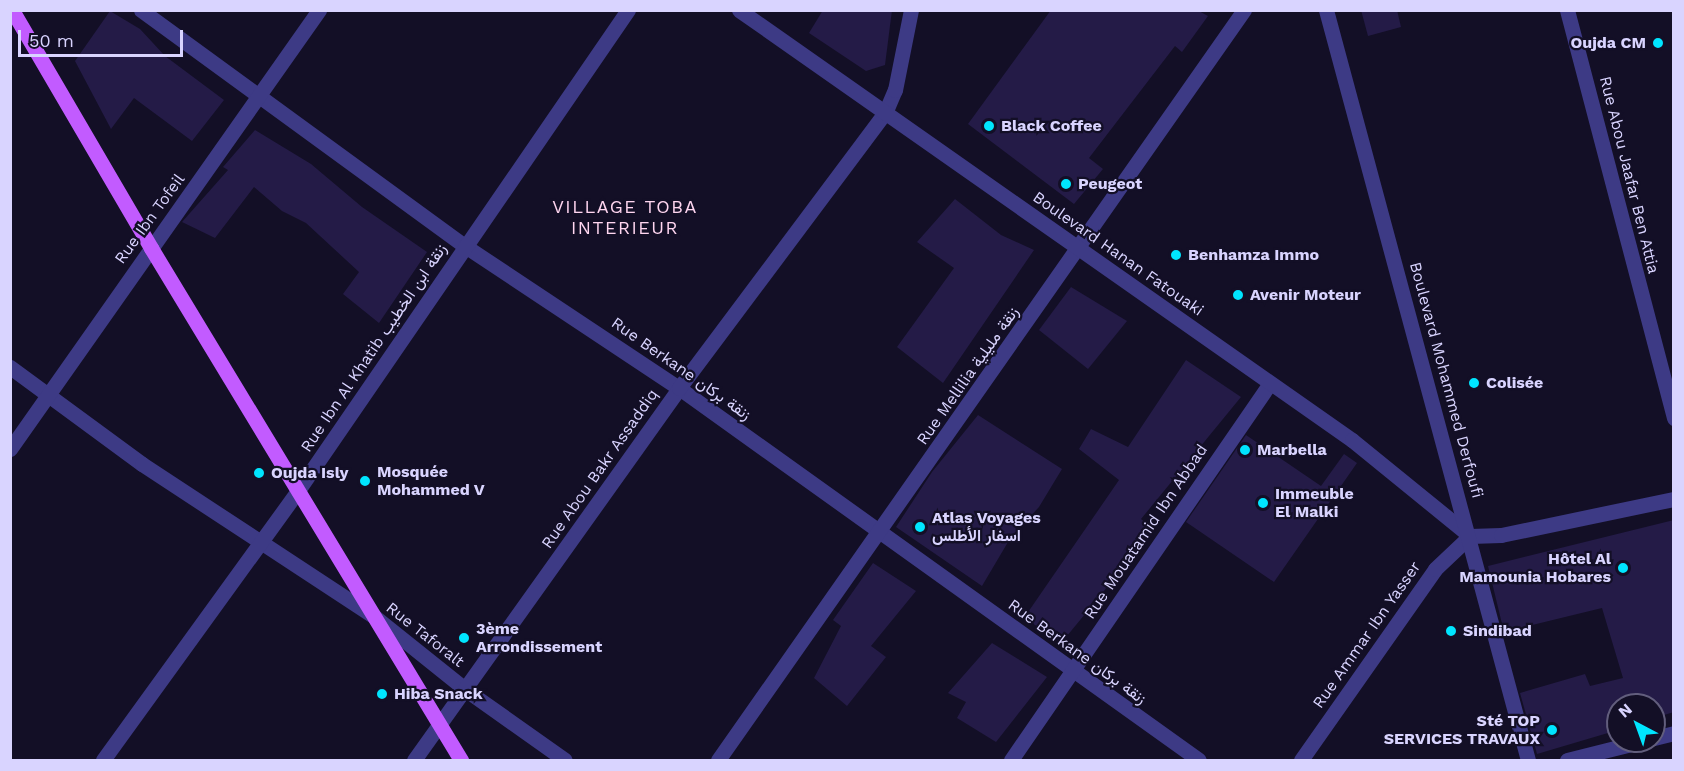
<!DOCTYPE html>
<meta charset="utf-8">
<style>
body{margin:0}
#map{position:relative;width:1684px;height:771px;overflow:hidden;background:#130f26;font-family:"Work Sans",Vazirmatn,sans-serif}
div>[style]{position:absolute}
.building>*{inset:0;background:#241b47}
.minor>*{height:15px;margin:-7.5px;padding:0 7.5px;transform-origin:7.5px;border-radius:7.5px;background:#3d3a85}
.tertiary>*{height:15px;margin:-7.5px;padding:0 7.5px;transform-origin:7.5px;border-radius:7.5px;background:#3d3a85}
.primary>*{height:15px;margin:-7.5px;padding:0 7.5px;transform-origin:7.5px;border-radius:7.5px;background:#c25bff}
.dots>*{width:16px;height:16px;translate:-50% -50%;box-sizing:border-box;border:3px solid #130f26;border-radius:50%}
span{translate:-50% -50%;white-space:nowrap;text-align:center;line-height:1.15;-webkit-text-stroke:4.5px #130f26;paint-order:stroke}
.poi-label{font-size:16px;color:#d9d4ff;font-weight:700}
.right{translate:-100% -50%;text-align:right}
.left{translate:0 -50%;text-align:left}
.street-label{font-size:16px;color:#d9d4ff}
.neighbourhood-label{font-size:18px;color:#ffd6f0;letter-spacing:1.5px}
.frame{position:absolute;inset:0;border:12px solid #d9d4ff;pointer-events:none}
.north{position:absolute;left:1606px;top:693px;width:60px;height:60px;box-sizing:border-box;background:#130f26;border:2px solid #625e7d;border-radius:50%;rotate:319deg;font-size:16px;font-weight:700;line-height:24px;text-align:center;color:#d9d4ff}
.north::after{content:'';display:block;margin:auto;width:21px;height:27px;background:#00e5ff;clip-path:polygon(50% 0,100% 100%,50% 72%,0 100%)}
.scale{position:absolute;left:18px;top:30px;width:165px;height:27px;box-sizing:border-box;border:3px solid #d9d4ff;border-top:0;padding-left:8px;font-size:18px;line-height:21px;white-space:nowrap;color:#d9d4ff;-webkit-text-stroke:4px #130f26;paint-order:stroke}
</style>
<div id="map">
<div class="building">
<div style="clip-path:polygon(823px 10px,892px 10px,885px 65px,866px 71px,809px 33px)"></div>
<div style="clip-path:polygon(1051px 10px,1197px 10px,1208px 16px,1182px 52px,1175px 46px,1089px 158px,1103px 169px,1074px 204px,968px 124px)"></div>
<div style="clip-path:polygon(1361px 10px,1397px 10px,1401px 27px,1368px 36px)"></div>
<div style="clip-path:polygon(110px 11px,140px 29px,165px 56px,224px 100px,192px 141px,134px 98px,111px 129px,75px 61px)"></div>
<div style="clip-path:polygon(255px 130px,311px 164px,362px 207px,427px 252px,379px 323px,343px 294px,359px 272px,306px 223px,282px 211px,254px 187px,215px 238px,182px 222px,228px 170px,223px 167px)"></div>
<div style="clip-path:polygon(955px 199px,1001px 235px,1034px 250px,943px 383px,897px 347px,954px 268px,917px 242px)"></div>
<div style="clip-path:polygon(1071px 287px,1127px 321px,1088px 369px,1039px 330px)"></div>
<div style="clip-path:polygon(1186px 360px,1241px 397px,1141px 519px,1148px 525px,1104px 591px,1062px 642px,1024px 618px,1119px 480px,1079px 449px,1091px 429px,1128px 447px)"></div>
<div style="clip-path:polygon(978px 415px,1062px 469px,1039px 507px,1011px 537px,982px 586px,896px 527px,932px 472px)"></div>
<div style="clip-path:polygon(1246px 435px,1321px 486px,1344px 454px,1357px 463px,1274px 582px,1186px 522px)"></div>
<div style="clip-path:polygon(1674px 520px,1674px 712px,1654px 718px,1654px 705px,1618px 705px,1618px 730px,1537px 754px,1520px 693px,1585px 674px,1590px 686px,1623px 678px,1602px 608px,1504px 632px,1488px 566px)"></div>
<div style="clip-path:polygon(873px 563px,916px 591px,871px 646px,886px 657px,847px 706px,814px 678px,841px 626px,833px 620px)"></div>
<div style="clip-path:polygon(992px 643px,1047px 677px,996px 742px,957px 718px,966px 702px,948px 693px)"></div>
</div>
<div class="minor">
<div style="left:141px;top:10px;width:401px;rotate:36.1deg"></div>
<div style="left:465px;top:246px;width:257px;rotate:33.6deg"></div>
<div style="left:679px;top:388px;width:639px;rotate:35.58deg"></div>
<div style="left:1567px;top:10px;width:422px;rotate:75.3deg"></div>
<div style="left:10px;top:367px;width:164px;rotate:36.3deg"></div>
<div style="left:142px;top:464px;width:279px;rotate:33.3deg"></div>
<div style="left:375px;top:617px;width:117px;rotate:38.7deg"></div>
<div style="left:466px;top:690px;width:121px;rotate:35.3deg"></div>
<div style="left:10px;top:449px;width:537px;rotate:-54.86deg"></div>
<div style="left:1654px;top:738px;width:21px;rotate:-14deg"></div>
<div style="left:103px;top:760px;width:334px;rotate:-54.1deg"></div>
<div style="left:299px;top:489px;width:581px;rotate:-55.52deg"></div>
<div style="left:414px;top:760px;width:457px;rotate:-54.5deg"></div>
<div style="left:679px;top:388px;width:344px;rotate:-53.2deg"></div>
<div style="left:885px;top:113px;width:25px;rotate:-67deg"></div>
<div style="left:895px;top:90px;width:82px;rotate:-78.7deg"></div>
<div style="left:718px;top:760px;width:916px;rotate:-54.96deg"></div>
<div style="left:1011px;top:760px;width:457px;rotate:-55.5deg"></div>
<div style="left:1301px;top:760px;width:233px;rotate:-54.9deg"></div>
<div style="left:1435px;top:569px;width:48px;rotate:-43.3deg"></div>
<div style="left:1567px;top:760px;width:78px;rotate:-14deg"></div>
</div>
<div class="tertiary">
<div style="left:739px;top:10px;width:749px;rotate:35.05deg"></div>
<div style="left:1352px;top:440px;width:152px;rotate:39.1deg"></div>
<div style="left:1470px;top:536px;width:31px;rotate:-2deg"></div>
<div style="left:1501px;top:535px;width:177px;rotate:-11.8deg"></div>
<div style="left:1326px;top:10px;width:777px;rotate:74.93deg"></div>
</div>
<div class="primary">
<div style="left:12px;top:10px;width:276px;rotate:59.7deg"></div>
<div style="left:151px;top:248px;width:599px;rotate:58.81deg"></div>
</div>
<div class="dots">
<div style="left:1658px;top:43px;background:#00e5ff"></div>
<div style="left:989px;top:126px;background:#00e5ff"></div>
<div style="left:1066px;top:184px;background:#00e5ff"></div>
<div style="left:1176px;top:255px;background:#00e5ff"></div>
<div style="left:1238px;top:295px;background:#00e5ff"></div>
<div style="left:1474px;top:383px;background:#00e5ff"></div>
<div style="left:1245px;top:450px;background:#00e5ff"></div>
<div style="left:259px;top:473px;background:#00e5ff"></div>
<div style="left:365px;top:481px;background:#00e5ff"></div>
<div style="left:1263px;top:503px;background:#00e5ff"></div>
<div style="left:920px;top:527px;background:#00e5ff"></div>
<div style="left:1623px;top:568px;background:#00e5ff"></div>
<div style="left:1451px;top:631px;background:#00e5ff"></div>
<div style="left:464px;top:638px;background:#00e5ff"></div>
<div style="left:382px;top:694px;background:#00e5ff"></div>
<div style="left:1552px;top:730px;background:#00e5ff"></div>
</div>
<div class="poi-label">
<span class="right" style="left:1646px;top:43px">Oujda CM</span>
<span class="left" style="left:1001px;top:126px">Black Coffee</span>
<span class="left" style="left:1078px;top:184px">Peugeot</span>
<span class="left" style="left:1188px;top:255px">Benhamza Immo</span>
<span class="left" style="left:1250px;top:295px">Avenir Moteur</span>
<span class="left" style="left:1486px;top:383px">Colisée</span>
<span class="left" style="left:1257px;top:450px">Marbella</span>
<span class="left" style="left:377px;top:481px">Mosquée<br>Mohammed V</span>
<span class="left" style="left:271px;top:473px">Oujda Isly</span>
<span class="left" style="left:1275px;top:503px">Immeuble<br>El Malki</span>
<span class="left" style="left:932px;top:527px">Atlas Voyages<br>اسفار الأطلس</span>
<span class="right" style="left:1611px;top:568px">Hôtel Al<br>Mamounia Hobares</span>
<span class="left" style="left:476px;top:638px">3ème<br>Arrondissement</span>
<span class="left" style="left:1463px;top:631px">Sindibad</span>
<span class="left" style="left:394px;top:694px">Hiba Snack</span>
<span class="right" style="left:1540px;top:730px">Sté TOP<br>SERVICES TRAVAUX</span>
</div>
<div class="street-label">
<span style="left:1629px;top:175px;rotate:76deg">Rue Abou Jaafar Ben Attia</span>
<span style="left:150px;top:219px;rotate:-54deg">Rue Ibn Tofeil</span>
<span style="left:1118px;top:254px;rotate:35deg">Boulevard Hanan Fatouaki</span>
<span style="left:374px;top:348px;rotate:-56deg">Rue Ibn Al Khatib زنقة ابن الخطيب</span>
<span style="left:681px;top:369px;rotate:35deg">Rue Berkane زنقة بركان</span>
<span style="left:968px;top:376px;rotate:-55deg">Rue Mellilia زنقة مليلية</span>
<span style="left:1446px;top:380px;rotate:75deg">Boulevard Mohammed Derfoufi</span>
<span style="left:600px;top:469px;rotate:-55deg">Rue Abou Bakr Assaddiq</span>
<span style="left:1146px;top:532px;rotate:-56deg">Rue Mouatamid Ibn Abbad</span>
<span style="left:425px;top:635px;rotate:38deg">Rue Taforalt</span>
<span style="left:1367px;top:635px;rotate:-55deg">Rue Ammar Ibn Yasser</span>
<span style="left:1077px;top:652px;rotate:36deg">Rue Berkane زنقة بركان</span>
</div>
<div class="neighbourhood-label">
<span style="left:625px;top:218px">VILLAGE TOBA<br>INTERIEUR</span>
</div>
<div class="frame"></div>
<div class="north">N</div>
<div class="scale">50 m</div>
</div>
